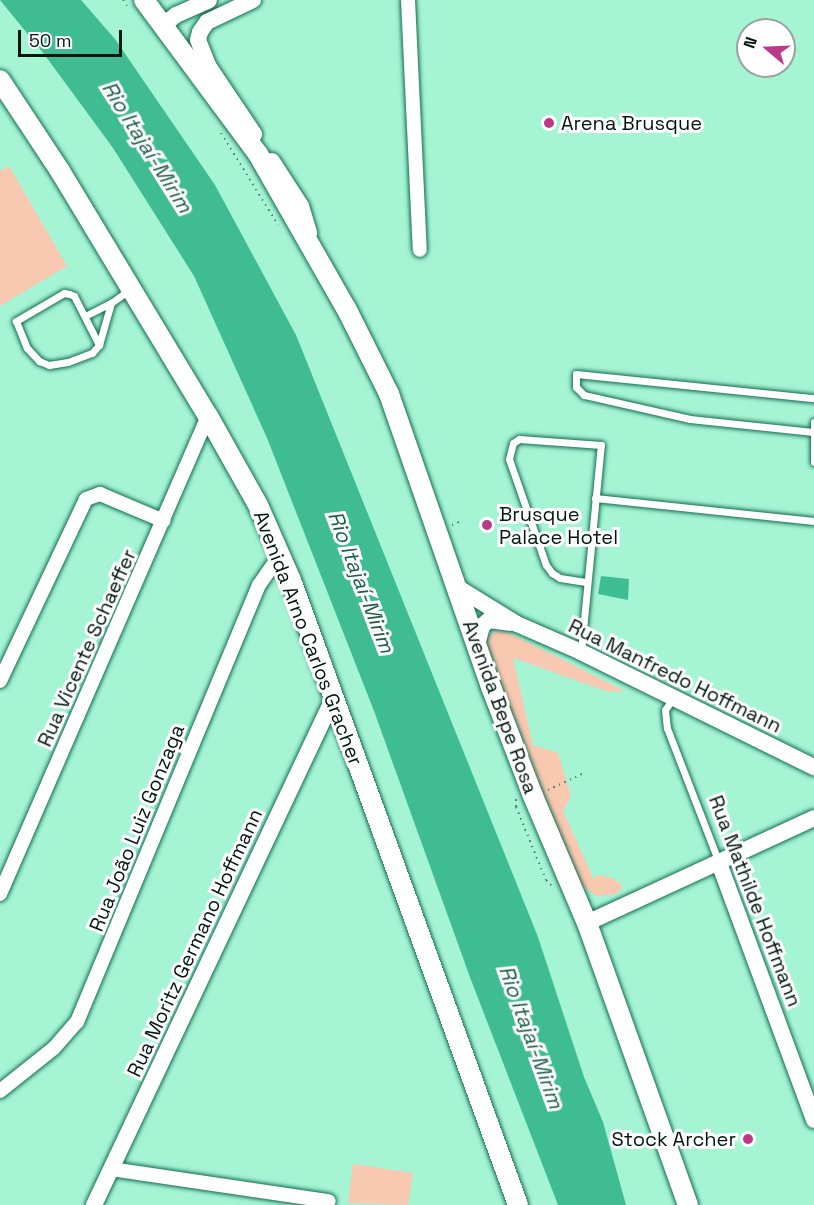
<!DOCTYPE html>
<meta charset="utf-8">
<style>
body{margin:0}
#map{position:relative;width:814px;height:1205px;overflow:hidden;background:#a5f5d5;font-family:"Space Grotesk",sans-serif}
div>[style]{position:absolute}
.green>*{inset:0;background:#f9c8b0}
.water>*{inset:0;background:#40bc93}
.path>*{height:2px;margin-top:-1px;transform-origin:0;background:repeating-linear-gradient(90deg,#538672 0 1.5px,transparent 0 6px)}
.roads{filter:drop-shadow(0 0 2px #136c51) drop-shadow(0 0 2px #136c51)}
.service>*{height:7px;margin:-3.5px;padding:0 3.5px;transform-origin:3.5px;border-radius:3.5px;background:#fff}
.minor>*{height:14px;margin:-7px;padding:0 7px;transform-origin:7px;border-radius:7px;background:#fff}
.tertiary>*{height:16px;margin:-8px;padding:0 8px;transform-origin:8px;border-radius:8px;background:#fff}
.secondary>*{height:20px;margin:-10px;padding:0 10px;transform-origin:10px;border-radius:10px;background:#fff}
.dots>*{width:16px;height:16px;translate:-50% -50%;box-sizing:border-box;border:3px solid #fff;border-radius:50%}
span{translate:-50% -50%;white-space:nowrap;text-align:center;line-height:1.15;-webkit-text-stroke:6px #fff;paint-order:stroke}
.poi-label{font-size:20px;color:#00160e}
.left{translate:0 -50%;text-align:left}
.right{translate:-100% -50%;text-align:right}
.street-label{font-size:20px;color:#00160e}
.water-label{font-size:21px;color:#1d5e48;font-style:italic}
.north{position:absolute;left:736px;top:18px;width:60px;height:60px;box-sizing:border-box;background:#fff;border:2px solid #99a29f;border-radius:50%;rotate:289deg;font-size:16px;font-weight:700;line-height:24px;text-align:center;color:#00160e}
.north::after{content:'';display:block;margin:auto;width:21px;height:27px;background:#b93a88;clip-path:polygon(50% 0,100% 100%,50% 72%,0 100%)}
.scale{position:absolute;left:18px;top:30px;width:104px;height:27px;box-sizing:border-box;border:3px solid #00160e;border-top:0;padding-left:8px;font-size:18px;line-height:21px;white-space:nowrap;color:#00160e;-webkit-text-stroke:4px #fff;paint-order:stroke}
</style>
<div id="map">
<div class="green">
<div style="clip-path:polygon(9px 166px,67px 266px,0 306px,0 171px)"></div>
<div style="clip-path:polygon(496px 631px,507px 632px,625px 691px,609px 692px,513px 658px,533px 745px,558px 753px,571px 796px,563px 811px,593px 878px,600px 875px,612px 878px,623px 886px,617px 894px,597px 896px,581px 886px,529px 768px,486px 645px,487px 636px)"></div>
<div style="clip-path:polygon(353px 1164px,413px 1173px,408px 1205px,348px 1203px)"></div>
</div>
<div class="water">
<div style="clip-path:polygon(0 0,81px 0,115px 39px,215px 185px,296px 335px,538px 937px,584px 1077px,603px 1122px,626px 1205px,558px 1205px,471px 980px,374px 711px,267px 438px,194px 276px,113px 148px,44px 54px)"></div>
<div style="clip-path:polygon(601px 576px,629px 579px,628px 600px,598px 594px)"></div>
</div>
<div class="path">
<div style="left:123px;top:0;width:7px;rotate:56deg"></div>
<div style="left:221px;top:133px;width:108px;rotate:58.2deg"></div>
<div style="left:452px;top:525px;width:8px;rotate:-23deg"></div>
<div style="left:548px;top:790px;width:38px;rotate:-25deg"></div>
<div style="left:516px;top:799px;width:8px;rotate:90deg"></div>
<div style="left:516px;top:807px;width:79px;rotate:67.7deg"></div>
<div style="left:546px;top:880px;width:10px;rotate:45deg"></div>
</div>
<div class="roads">
<div class="service">
<div style="left:85px;top:316px;width:29px;rotate:-27deg"></div>
<div style="left:111px;top:303px;width:22px;rotate:-36deg"></div>
<div style="left:99px;top:345px;width:55px;rotate:-117deg"></div>
<div style="left:74px;top:296px;width:5px;rotate:-158deg"></div>
<div style="left:69px;top:294px;width:5px;rotate:-169deg"></div>
<div style="left:64px;top:293px;width:56px;rotate:149.7deg"></div>
<div style="left:16px;top:321px;width:29px;rotate:68deg"></div>
<div style="left:27px;top:348px;width:18px;rotate:47deg"></div>
<div style="left:39px;top:361px;width:11px;rotate:22deg"></div>
<div style="left:49px;top:365px;width:19px;rotate:-9deg"></div>
<div style="left:68px;top:362px;width:26px;rotate:-21deg"></div>
<div style="left:92px;top:353px;width:11px;rotate:-49deg"></div>
<div style="left:99px;top:345px;width:44px;rotate:-74.1deg"></div>
<div style="left:814px;top:422px;width:40px;rotate:90deg"></div>
<div style="left:813px;top:432px;width:124px;rotate:-174deg"></div>
<div style="left:690px;top:419px;width:109px;rotate:-167.2deg"></div>
<div style="left:584px;top:395px;width:11px;rotate:-135deg"></div>
<div style="left:576px;top:387px;width:13px;rotate:-90deg"></div>
<div style="left:576px;top:374px;width:239px;rotate:5.8deg"></div>
<div style="left:595px;top:498px;width:220px;rotate:6deg"></div>
<div style="left:581px;top:651px;width:207px;rotate:-84.5deg"></div>
<div style="left:601px;top:445px;width:82px;rotate:-175.8deg"></div>
<div style="left:519px;top:439px;width:7px;rotate:146deg"></div>
<div style="left:513px;top:443px;width:16px;rotate:104deg"></div>
<div style="left:509px;top:459px;width:112px;rotate:70.8deg"></div>
<div style="left:546px;top:565px;width:10px;rotate:53deg"></div>
<div style="left:552px;top:573px;width:9px;rotate:32deg"></div>
<div style="left:560px;top:578px;width:26px;rotate:9deg"></div>
<div style="left:673px;top:698px;width:14px;rotate:124deg"></div>
<div style="left:665px;top:710px;width:18px;rotate:84deg"></div>
<div style="left:667px;top:728px;width:145px;rotate:68.9deg"></div>
</div>
<div class="minor">
<div style="left:408px;top:0;width:250px;rotate:87.3deg"></div>
<div style="left:0;top:681px;width:201px;rotate:-64.7deg"></div>
<div style="left:86px;top:499px;width:15px;rotate:-20deg"></div>
<div style="left:100px;top:494px;width:69px;rotate:22.9deg"></div>
<div style="left:0;top:894px;width:521px;rotate:-66.48deg"></div>
<div style="left:0;top:1091px;width:69px;rotate:-38.5deg"></div>
<div style="left:54px;top:1048px;width:35px;rotate:-49deg"></div>
<div style="left:77px;top:1022px;width:473px;rotate:-67.4deg"></div>
<div style="left:259px;top:585px;width:35px;rotate:-55deg"></div>
<div style="left:111px;top:1169px;width:220px;rotate:8.4deg"></div>
</div>
<div class="tertiary">
<div style="left:253px;top:0;width:51px;rotate:154.4deg"></div>
<div style="left:207px;top:22px;width:12px;rotate:125deg"></div>
<div style="left:200px;top:32px;width:8px;rotate:104deg"></div>
<div style="left:198px;top:40px;width:29px;rotate:68deg"></div>
<div style="left:209px;top:67px;width:81px;rotate:56.1deg"></div>
<div style="left:164px;top:25px;width:16px;rotate:-40deg"></div>
<div style="left:176px;top:15px;width:36px;rotate:-24deg"></div>
<div style="left:272px;top:161px;width:54px;rotate:57.2deg"></div>
<div style="left:301px;top:206px;width:28px;rotate:73deg"></div>
<div style="left:457px;top:587px;width:70px;rotate:31.7deg"></div>
<div style="left:517px;top:624px;width:70px;rotate:23.6deg"></div>
<div style="left:581px;top:652px;width:260px;rotate:26.3deg"></div>
<div style="left:477px;top:645px;width:20px;rotate:-75deg"></div>
<div style="left:482px;top:626px;width:9px;rotate:-41deg"></div>
<div style="left:489px;top:620px;width:21px;rotate:8deg"></div>
<div style="left:719px;top:863px;width:274px;rotate:69.7deg"></div>
<div style="left:587px;top:923px;width:250px;rotate:-24.8deg"></div>
<div style="left:94px;top:1205px;width:560px;rotate:-64.72deg"></div>
</div>
<div class="secondary">
<div style="left:144px;top:0;width:192px;rotate:53.5deg"></div>
<div style="left:258px;top:154px;width:177px;rotate:60.3deg"></div>
<div style="left:346px;top:308px;width:96px;rotate:63.4deg"></div>
<div style="left:389px;top:394px;width:310px;rotate:70.8deg"></div>
<div style="left:491px;top:687px;width:117px;rotate:68.9deg"></div>
<div style="left:533px;top:796px;width:138px;rotate:67deg"></div>
<div style="left:587px;top:923px;width:300px;rotate:70.3deg"></div>
<div style="left:0;top:80px;width:109px;rotate:56.6deg"></div>
<div style="left:60px;top:171px;width:286px;rotate:58.9deg"></div>
<div style="left:208px;top:416px;width:102px;rotate:60.7deg"></div>
<div style="left:258px;top:505px;width:82px;rotate:66.3deg"></div>
<div style="left:291px;top:580px;width:665px;rotate:70.04deg"></div>
</div>
</div>
<div class="dots">
<div style="left:549px;top:123px;background:#b93a88"></div>
<div style="left:487px;top:525px;background:#b93a88"></div>
<div style="left:748px;top:1139px;background:#b93a88"></div>
</div>
<div class="poi-label">
<span class="left" style="left:561px;top:123px">Arena Brusque</span>
<span class="left" style="left:499px;top:526px">Brusque<br>Palace Hotel</span>
<span class="right" style="left:736px;top:1139px">Stock Archer</span>
</div>
<div class="street-label">
<span style="left:308px;top:638px;rotate:69deg">Avenida Arno Carlos Gracher</span>
<span style="left:87px;top:648px;rotate:-66deg">Rua Vicente Schaeffer</span>
<span style="left:675px;top:676px;rotate:26deg">Rua Manfredo Hoffmann</span>
<span style="left:500px;top:707px;rotate:70deg">Avenida Bepe Rosa</span>
<span style="left:137px;top:828px;rotate:-68deg">Rua João Luiz Gonzaga</span>
<span style="left:755px;top:901px;rotate:69deg">Rua Mathilde Hoffmann</span>
<span style="left:195px;top:943px;rotate:-65deg">Rua Moritz Germano Hoffmann</span>
</div>
<div class="water-label">
<span style="left:147px;top:147px;rotate:58deg">Rio Itajaí-Mirim</span>
<span style="left:361px;top:582px;rotate:69deg">Rio Itajaí-Mirim</span>
<span style="left:531px;top:1037px;rotate:70deg">Rio Itajaí-Mirim</span>
</div>
<div class="north">N</div>
<div class="scale">50 m</div>
</div>
